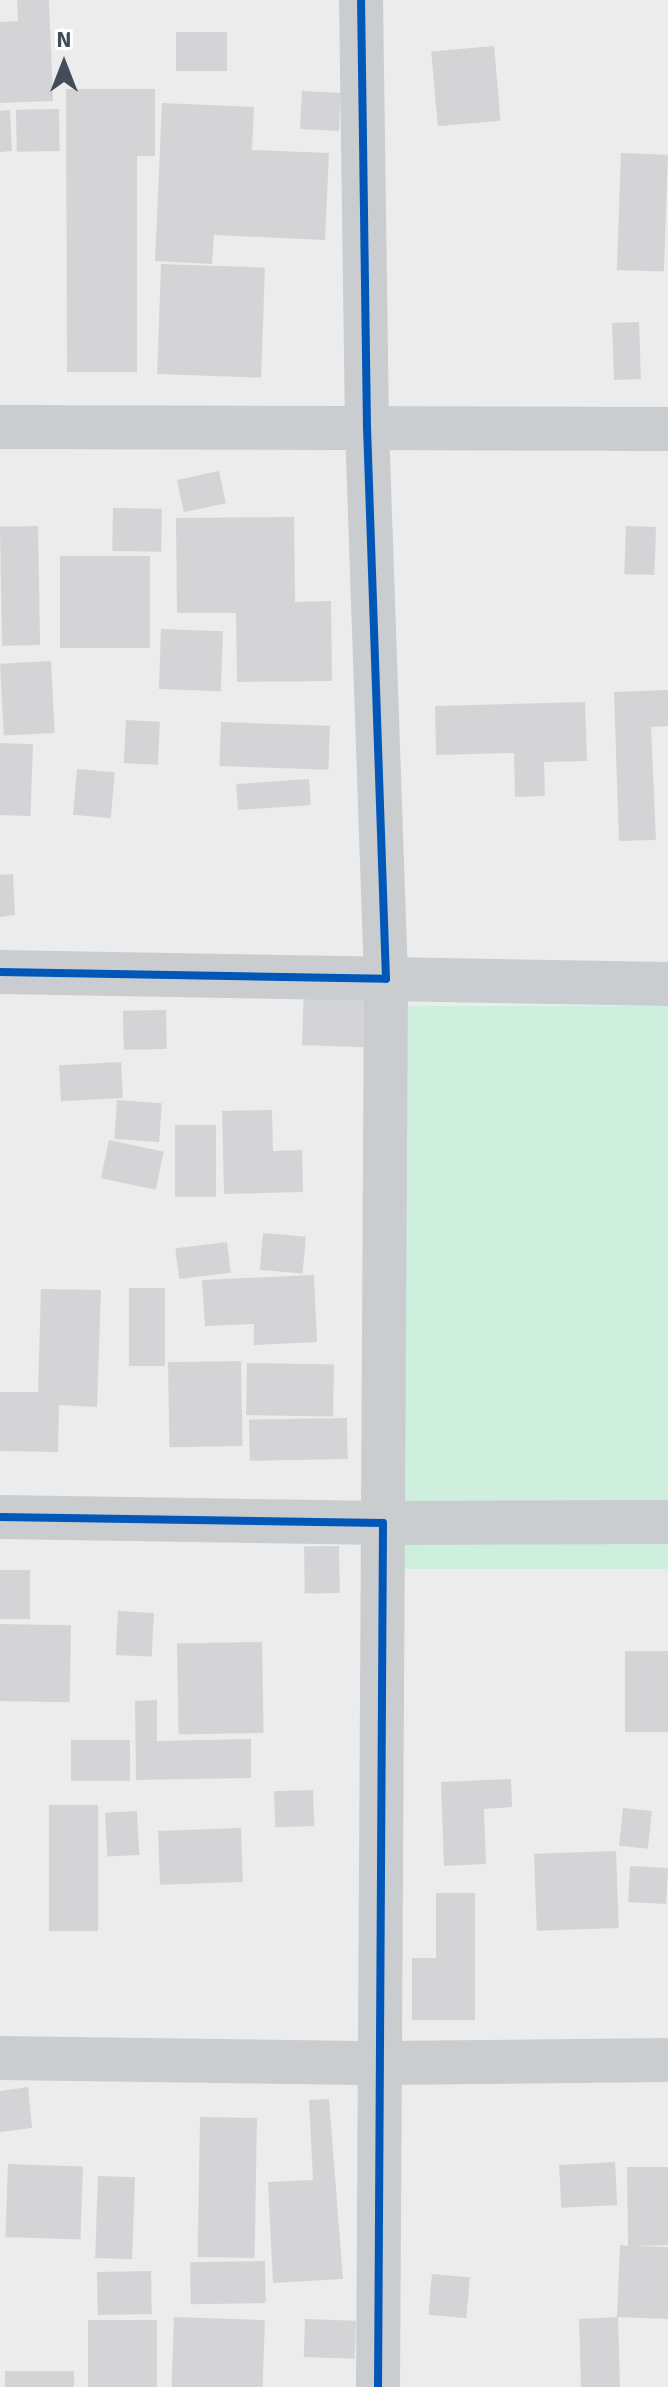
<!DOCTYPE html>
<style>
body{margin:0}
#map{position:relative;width:668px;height:2387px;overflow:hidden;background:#edecec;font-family:Signika,sans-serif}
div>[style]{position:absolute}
.green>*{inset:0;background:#ceeede;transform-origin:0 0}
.building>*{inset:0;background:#d4d4d7;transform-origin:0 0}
.street>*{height:44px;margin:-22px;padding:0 22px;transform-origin:22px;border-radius:22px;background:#cacdd0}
.cycleway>*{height:8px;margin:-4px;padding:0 4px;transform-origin:4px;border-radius:4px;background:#0057b8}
span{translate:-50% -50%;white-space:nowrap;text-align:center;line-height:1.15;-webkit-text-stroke:6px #fff;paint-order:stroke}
.north{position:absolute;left:24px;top:24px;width:80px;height:80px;-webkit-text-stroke:6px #fff;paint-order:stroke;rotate:0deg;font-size:22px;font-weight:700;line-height:32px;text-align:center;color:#434c59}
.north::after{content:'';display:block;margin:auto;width:28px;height:36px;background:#434c59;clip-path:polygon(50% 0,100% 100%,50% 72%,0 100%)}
</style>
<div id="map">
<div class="green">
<div style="left:401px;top:1006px;width:267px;height:563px"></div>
</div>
<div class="building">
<div style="clip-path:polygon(17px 0,49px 0,53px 101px,0 103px,0 22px,18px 21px)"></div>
<div style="left:176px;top:32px;width:51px;height:39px"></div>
<div style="left:494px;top:46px;width:75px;height:63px;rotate:85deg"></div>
<div style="clip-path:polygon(66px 89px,155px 89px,155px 156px,137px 156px,137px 372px,67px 372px)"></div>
<div style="left:302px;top:91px;width:39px;height:38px;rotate:3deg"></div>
<div style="clip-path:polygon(162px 103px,254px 107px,252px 150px,329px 153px,325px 240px,214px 235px,212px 264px,155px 261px)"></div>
<div style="left:59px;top:109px;width:42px;height:43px;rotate:89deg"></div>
<div style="clip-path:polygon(10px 110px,12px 151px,0 152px,0 111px)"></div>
<div style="left:621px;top:153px;width:47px;height:117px;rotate:2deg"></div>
<div style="left:161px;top:264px;width:104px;height:110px;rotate:2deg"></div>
<div style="left:639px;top:322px;width:57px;height:27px;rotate:88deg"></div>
<div style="left:219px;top:471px;width:33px;height:43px;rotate:78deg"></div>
<div style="left:113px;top:508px;width:49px;height:43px;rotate:1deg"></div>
<div style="clip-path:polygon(294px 517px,295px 602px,331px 601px,332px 681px,237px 682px,236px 613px,177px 613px,176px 518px)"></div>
<div style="left:38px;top:526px;width:119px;height:38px;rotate:89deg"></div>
<div style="left:626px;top:526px;width:30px;height:48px;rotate:2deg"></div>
<div style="left:150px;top:556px;width:92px;height:90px;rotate:90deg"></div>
<div style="left:161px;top:629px;width:62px;height:60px;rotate:2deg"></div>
<div style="left:51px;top:661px;width:72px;height:51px;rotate:87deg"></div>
<div style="clip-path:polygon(668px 690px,668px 726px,651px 727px,656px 840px,619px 841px,614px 692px)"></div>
<div style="clip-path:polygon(585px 702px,587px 761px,544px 762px,545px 796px,515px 797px,514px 753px,436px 755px,435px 706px)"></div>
<div style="left:126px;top:720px;width:34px;height:43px;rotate:3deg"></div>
<div style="left:221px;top:722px;width:109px;height:44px;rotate:2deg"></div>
<div style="left:0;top:743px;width:33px;height:72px;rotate:2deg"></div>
<div style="left:77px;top:769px;width:38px;height:46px;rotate:5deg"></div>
<div style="left:309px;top:779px;width:26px;height:73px;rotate:86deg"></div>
<div style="clip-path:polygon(13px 874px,15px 915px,0 917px,0 875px)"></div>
<div style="left:304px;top:985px;width:62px;height:60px;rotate:2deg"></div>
<div style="left:166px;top:1010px;width:39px;height:43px;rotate:89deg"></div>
<div style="left:121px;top:1062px;width:36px;height:62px;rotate:87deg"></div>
<div style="left:117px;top:1100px;width:45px;height:39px;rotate:4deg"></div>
<div style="clip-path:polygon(272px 1110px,273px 1151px,302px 1150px,303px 1192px,224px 1194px,222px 1111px)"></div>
<div style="left:216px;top:1125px;width:72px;height:41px;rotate:90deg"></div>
<div style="left:109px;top:1140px;width:56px;height:39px;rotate:12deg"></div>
<div style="left:263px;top:1233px;width:43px;height:37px;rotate:5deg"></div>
<div style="left:227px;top:1242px;width:31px;height:52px;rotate:83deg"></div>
<div style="clip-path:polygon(314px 1275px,317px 1342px,254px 1345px,254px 1324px,205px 1326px,202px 1280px)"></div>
<div style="left:129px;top:1288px;width:36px;height:78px"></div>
<div style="clip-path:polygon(41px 1289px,101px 1290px,97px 1407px,59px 1405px,58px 1452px,0 1451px,0 1392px,38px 1392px)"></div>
<div style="left:241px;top:1361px;width:85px;height:73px;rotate:89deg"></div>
<div style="left:247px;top:1363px;width:87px;height:52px;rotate:1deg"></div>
<div style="left:347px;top:1418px;width:41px;height:98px;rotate:89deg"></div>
<div style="left:339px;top:1546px;width:47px;height:35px;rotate:89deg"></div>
<div style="left:0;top:1570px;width:30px;height:49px"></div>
<div style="left:118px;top:1611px;width:36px;height:44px;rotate:3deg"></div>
<div style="left:0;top:1624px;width:71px;height:77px;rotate:1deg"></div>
<div style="left:262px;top:1642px;width:91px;height:85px;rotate:89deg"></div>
<div style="left:668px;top:1651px;width:81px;height:43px;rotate:90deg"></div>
<div style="clip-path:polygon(157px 1700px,157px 1741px,251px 1739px,251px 1778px,136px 1780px,135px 1701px)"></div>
<div style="left:71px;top:1740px;width:59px;height:41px"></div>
<div style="clip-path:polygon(511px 1779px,512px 1807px,484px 1809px,486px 1864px,444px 1866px,441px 1782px)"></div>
<div style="left:313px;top:1790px;width:36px;height:39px;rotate:88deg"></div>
<div style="left:98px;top:1805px;width:126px;height:49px;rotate:90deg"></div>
<div style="left:623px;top:1808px;width:29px;height:38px;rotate:6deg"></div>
<div style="left:137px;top:1811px;width:44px;height:32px;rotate:87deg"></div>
<div style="left:241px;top:1828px;width:54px;height:83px;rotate:88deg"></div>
<div style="left:616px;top:1851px;width:77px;height:82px;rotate:88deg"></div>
<div style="left:630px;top:1866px;width:38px;height:36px;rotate:3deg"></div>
<div style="clip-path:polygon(436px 1893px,475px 1893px,475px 2020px,412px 2020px,412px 1958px,436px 1958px)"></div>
<div style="clip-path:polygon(28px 2087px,32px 2128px,0 2132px,0 2091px)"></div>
<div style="clip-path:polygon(329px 2099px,343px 2279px,273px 2283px,268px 2182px,313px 2180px,309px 2100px)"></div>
<div style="left:200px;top:2117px;width:57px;height:140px;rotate:1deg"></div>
<div style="left:615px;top:2162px;width:43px;height:56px;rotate:87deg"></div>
<div style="left:8px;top:2164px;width:75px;height:73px;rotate:2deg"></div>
<div style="clip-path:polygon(627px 2167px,668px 2167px,668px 2245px,634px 2246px,668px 2247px,668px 2319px,618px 2317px,620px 2387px,581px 2387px,579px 2319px,617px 2317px,620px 2245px,628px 2246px)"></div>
<div style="left:98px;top:2176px;width:37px;height:82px;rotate:2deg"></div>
<div style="left:265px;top:2261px;width:42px;height:75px;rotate:89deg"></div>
<div style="left:151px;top:2271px;width:43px;height:54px;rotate:89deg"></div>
<div style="left:432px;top:2274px;width:38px;height:41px;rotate:5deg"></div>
<div style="left:174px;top:2317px;width:91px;height:70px;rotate:2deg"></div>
<div style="left:305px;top:2319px;width:51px;height:38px;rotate:2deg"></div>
<div style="left:88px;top:2320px;width:69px;height:67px"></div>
<div style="left:74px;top:2371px;width:16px;height:69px;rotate:90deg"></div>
</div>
<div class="street">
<div style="left:0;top:427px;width:668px;rotate:0.17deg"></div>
<div style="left:0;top:972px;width:386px;rotate:1deg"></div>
<div style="left:386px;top:979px;width:552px;rotate:-91.97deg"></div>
<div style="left:367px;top:427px;width:427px;rotate:-90.8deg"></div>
<div style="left:668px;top:984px;width:282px;rotate:-179deg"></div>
<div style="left:386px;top:979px;width:544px;rotate:90.32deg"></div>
<div style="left:383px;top:1523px;width:285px;rotate:-0.2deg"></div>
<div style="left:0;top:1517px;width:383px;rotate:0.9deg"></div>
<div style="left:383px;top:1523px;width:864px;rotate:90.33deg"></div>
<div style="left:0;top:2058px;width:380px;rotate:0.8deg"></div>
<div style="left:380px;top:2063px;width:288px;rotate:-0.6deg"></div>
</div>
<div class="cycleway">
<div style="left:0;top:972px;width:386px;rotate:1deg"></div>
<div style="left:386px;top:979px;width:552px;rotate:-91.97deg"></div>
<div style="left:367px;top:427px;width:427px;rotate:-90.8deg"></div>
<div style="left:0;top:1517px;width:383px;rotate:0.9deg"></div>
<div style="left:383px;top:1523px;width:864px;rotate:90.33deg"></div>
</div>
<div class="north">N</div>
</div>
